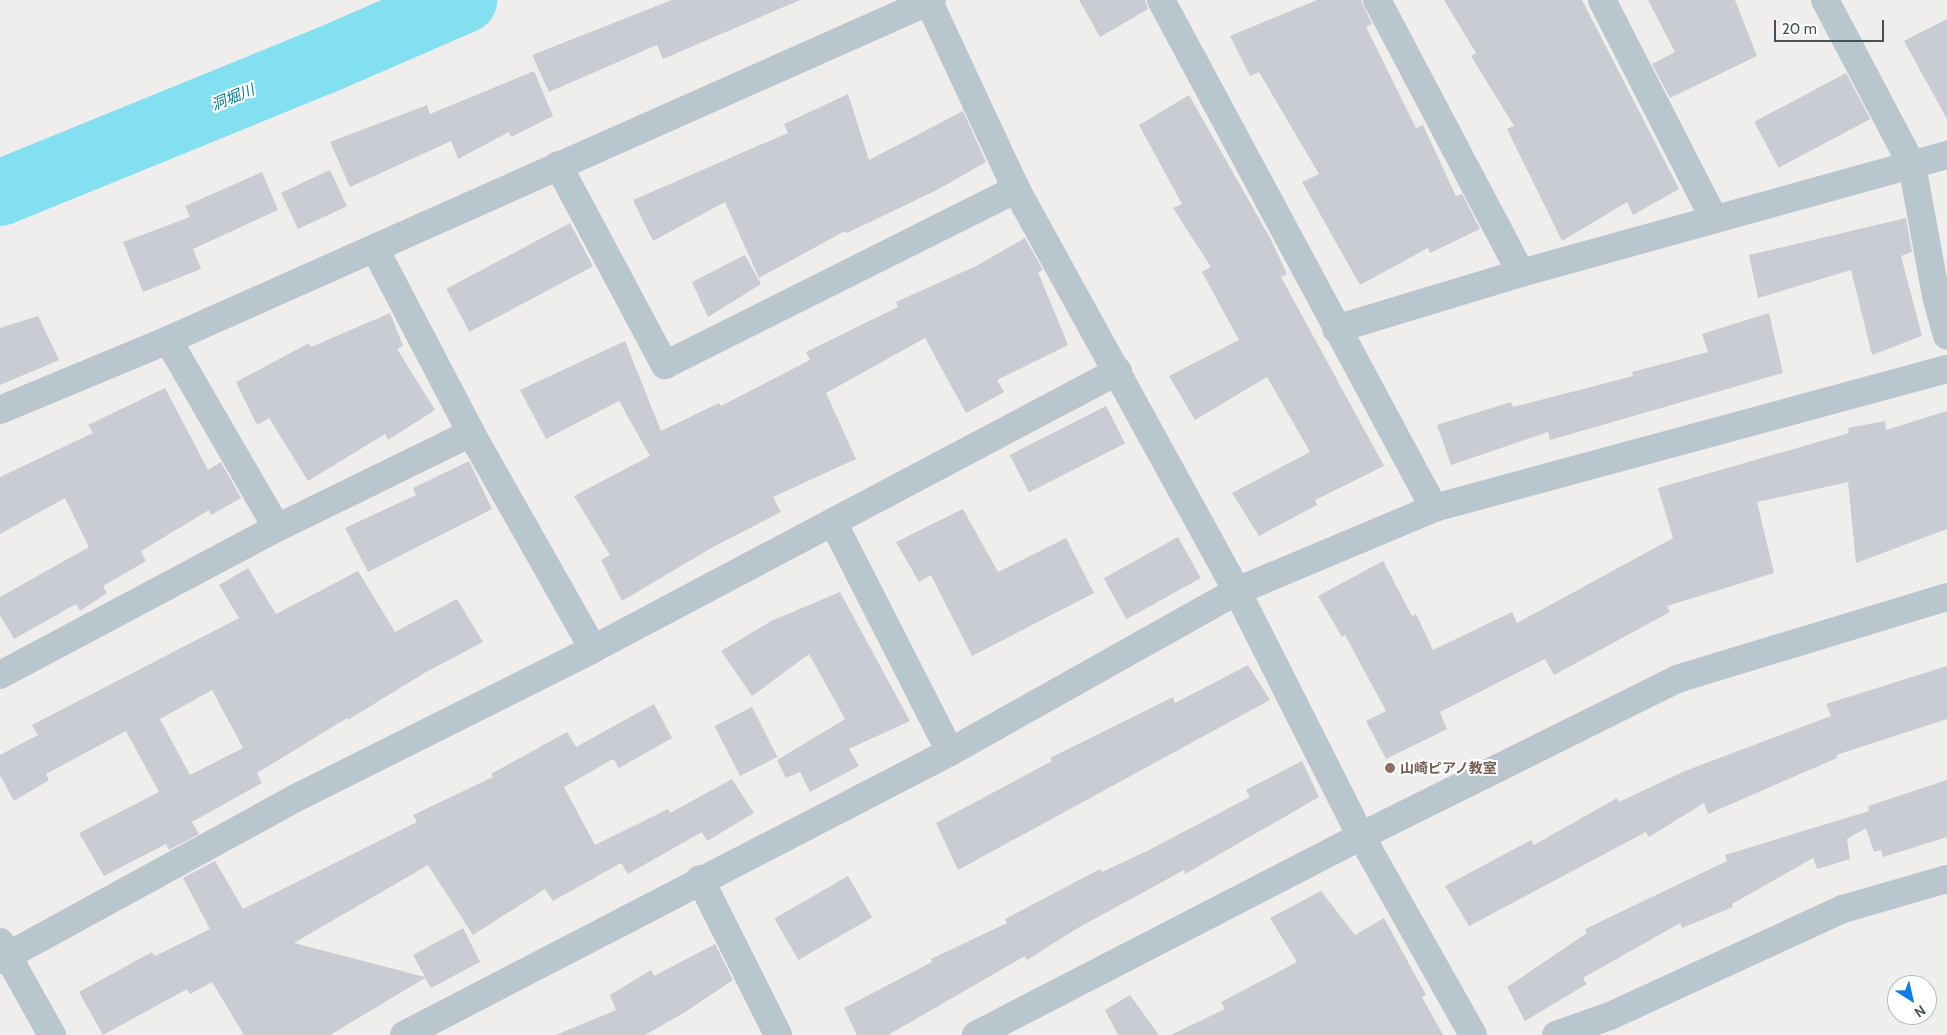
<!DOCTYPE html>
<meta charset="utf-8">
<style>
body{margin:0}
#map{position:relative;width:1947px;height:1035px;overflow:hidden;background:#f0eded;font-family:Cabin,"Noto Sans JP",sans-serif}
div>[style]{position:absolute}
.river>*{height:66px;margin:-33px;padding:0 33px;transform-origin:33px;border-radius:33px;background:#82e0f0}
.building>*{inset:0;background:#c9ccd2;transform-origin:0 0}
.minor>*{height:28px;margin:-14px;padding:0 14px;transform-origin:14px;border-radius:14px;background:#bac6cd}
.dots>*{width:14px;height:14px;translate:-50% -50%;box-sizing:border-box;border:2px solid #fff;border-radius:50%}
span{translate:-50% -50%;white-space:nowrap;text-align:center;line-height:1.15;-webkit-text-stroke:4px #fff;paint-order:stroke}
.education-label{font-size:14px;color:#785e54;font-weight:700}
.left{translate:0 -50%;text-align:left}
.water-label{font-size:15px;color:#068196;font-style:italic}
.north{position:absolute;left:1887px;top:975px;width:50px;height:50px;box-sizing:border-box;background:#fff;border:1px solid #b4babd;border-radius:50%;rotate:145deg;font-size:14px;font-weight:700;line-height:20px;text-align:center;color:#44525b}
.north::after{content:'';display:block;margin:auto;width:18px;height:22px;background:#0f7be8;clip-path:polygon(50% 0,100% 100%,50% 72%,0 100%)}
.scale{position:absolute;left:1774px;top:20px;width:110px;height:22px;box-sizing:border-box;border:2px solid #44525b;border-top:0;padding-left:6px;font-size:15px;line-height:18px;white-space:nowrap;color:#44525b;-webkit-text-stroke:4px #fff;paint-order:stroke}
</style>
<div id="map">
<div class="river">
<div style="left:0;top:193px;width:350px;rotate:-22.2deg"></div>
<div style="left:324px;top:61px;width:153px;rotate:-23.5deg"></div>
</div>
<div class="building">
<div style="clip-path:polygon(672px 0,800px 0,663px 59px,657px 45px,549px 92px,532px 55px)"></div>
<div style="clip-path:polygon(1079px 0,1145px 0,1148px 9px,1100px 37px)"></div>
<div style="clip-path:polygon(1317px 0,1361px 0,1372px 24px,1366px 27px,1416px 128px,1423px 125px,1456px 196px,1462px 194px,1480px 229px,1430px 253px,1428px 248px,1360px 285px,1302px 182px,1319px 174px,1259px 72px,1250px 76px,1230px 36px)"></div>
<div style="clip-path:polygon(1444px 0,1582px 0,1679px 189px,1633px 215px,1627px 202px,1562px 241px,1507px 129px,1514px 126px,1471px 56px,1476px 53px)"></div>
<div style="clip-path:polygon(1648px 0,1735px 0,1757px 56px,1670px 98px,1652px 64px,1675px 52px)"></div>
<div style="clip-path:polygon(1947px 19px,1947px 119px,1904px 41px)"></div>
<div style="clip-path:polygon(534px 71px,553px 116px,511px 137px,509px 132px,458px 159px,451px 141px,350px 187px,330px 142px,427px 105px,430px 114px)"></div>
<div style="left:1846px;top:73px;width:52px;height:104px;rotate:62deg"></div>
<div style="clip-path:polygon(848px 94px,869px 160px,963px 111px,986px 162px,937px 190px,847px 233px,845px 231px,759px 278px,725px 202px,653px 241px,633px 200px,788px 133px,784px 124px)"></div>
<div style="clip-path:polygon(1189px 95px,1270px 238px,1287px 274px,1281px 277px,1384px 466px,1315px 500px,1317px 505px,1259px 536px,1232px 493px,1310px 452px,1267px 377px,1195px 420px,1169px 376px,1239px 340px,1202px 272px,1211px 267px,1173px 208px,1182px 204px,1139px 125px)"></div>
<div style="left:330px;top:170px;width:40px;height:54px;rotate:65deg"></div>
<div style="clip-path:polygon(262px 172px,278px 210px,193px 249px,201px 269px,143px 292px,123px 242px,190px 217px,185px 206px)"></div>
<div style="clip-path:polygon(1906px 218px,1912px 252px,1901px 256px,1922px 336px,1872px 355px,1851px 270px,1758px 298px,1749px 255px)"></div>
<div style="left:570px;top:223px;width:49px;height:140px;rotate:62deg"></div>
<div style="clip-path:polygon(1025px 238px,1043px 270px,1038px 272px,1068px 345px,997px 380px,1004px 392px,966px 413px,925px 338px,826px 393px,856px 459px,773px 497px,781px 512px,713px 547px,622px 601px,601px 560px,610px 555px,574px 496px,650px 456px,619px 401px,546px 439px,520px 390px,625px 341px,661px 431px,719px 403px,721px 406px,810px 360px,806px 352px,898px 307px,896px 302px,976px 266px)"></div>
<div style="clip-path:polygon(745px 255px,761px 284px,708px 317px,692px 282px)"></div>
<div style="clip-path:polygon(390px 313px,403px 346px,397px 349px,435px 410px,388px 440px,385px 434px,308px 481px,269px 418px,257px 425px,236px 382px,309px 343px,311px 347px)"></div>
<div style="clip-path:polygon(1769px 313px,1783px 373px,1550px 440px,1548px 432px,1451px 465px,1437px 425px,1511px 402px,1513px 407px,1633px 376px,1632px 372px,1708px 352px,1702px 334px)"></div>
<div style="clip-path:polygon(38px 316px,59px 360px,0 385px,0 328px)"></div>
<div style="clip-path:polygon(165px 388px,208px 470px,221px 462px,241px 498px,211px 515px,209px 510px,141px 551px,146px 561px,103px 586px,107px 593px,80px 611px,76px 604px,14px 639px,0 615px,0 597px,89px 547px,65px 498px,0 534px,0 477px,93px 433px,88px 425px)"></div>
<div style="left:1106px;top:406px;width:42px;height:108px;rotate:63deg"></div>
<div style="clip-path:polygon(1947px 411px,1947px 529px,1856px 563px,1848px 482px,1757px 502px,1774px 573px,1667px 606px,1670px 612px,1554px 675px,1545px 659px,1440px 712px,1447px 729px,1386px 759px,1366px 721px,1386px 711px,1345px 635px,1342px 637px,1318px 596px,1383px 561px,1412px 616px,1416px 614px,1433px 650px,1512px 612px,1517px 623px,1673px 538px,1658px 488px,1849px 433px,1848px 428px,1885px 421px,1886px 430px)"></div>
<div style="clip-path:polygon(469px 461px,492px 509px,368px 572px,345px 528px,416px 495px,413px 488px)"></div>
<div style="clip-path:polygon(963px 509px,998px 572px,1066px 538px,1094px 593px,972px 656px,931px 575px,919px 582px,896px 542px)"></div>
<div style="left:1178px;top:537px;width:47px;height:85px;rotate:61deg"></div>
<div style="clip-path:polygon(evenodd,248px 568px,276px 614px,358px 571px,395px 632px,457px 599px,483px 642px,426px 672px,348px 720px,347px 718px,257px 773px,262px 783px,192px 822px,199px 834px,169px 850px,166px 844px,104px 876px,79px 833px,159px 792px,126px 731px,46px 774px,49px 780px,14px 801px,0 775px,0 755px,38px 735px,32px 725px,239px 618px,219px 585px,248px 568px,212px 690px,243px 748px,190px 775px,160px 719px,212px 690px)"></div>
<div style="clip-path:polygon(840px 592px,910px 721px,849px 749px,859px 766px,810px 792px,800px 772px,786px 778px,777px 760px,845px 719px,809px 654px,752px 696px,721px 651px,771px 621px)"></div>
<div style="clip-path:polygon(1248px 665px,1270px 700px,958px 870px,936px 823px,1052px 761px,1050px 758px,1173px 697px,1175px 703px)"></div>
<div style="clip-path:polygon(1947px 666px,1947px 719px,1836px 755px,1837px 758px,1708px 814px,1704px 803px,1649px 837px,1646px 832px,1469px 926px,1445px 886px,1531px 840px,1534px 845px,1617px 798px,1619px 802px,1685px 771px,1831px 716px,1826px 704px)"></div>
<div style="clip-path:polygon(654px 704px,672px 738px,619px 768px,613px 759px,564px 787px,595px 845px,668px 809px,670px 813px,732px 779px,754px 813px,707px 841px,702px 832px,628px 874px,621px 863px,553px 901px,545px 889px,473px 935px,428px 865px,294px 943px,425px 977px,413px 955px,463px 928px,480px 962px,431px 988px,425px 978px,330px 1035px,244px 1035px,212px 982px,190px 994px,187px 989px,103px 1035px,79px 992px,152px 952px,155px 956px,210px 929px,183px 878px,215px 861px,243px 909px,417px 822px,413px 815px,493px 777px,491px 774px,567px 732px,576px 747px)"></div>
<div style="left:752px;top:707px;width:56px;height:42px;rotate:63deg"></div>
<div style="clip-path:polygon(1302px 761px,1319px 797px,1185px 874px,1184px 870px,1076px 929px,1027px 960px,1025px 956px,888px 1035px,857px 1035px,844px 1008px,932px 962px,931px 959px,1007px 923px,1005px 919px,1100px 869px,1102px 872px,1147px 851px,1250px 797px,1246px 790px)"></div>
<div style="clip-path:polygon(1947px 780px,1947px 837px,1883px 857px,1881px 850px,1874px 852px,1866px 828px,1847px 839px,1850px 859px,1817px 869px,1813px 858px,1732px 904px,1733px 907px,1682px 928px,1680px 923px,1583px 978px,1587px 984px,1525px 1021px,1507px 987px,1587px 933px,1585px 929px,1727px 861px,1725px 855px,1869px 811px,1868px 806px)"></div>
<div style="left:848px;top:876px;width:48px;height:85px;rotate:60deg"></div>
<div style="clip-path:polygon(1321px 891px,1355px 935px,1384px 918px,1426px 995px,1422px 997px,1443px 1035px,1171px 1035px,1225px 1009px,1221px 1002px,1297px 962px,1270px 918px)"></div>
<div style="clip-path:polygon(715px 944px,733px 980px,685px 1012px,645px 1035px,556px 1035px,616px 1010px,610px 995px,651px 970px,654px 976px)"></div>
<div style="clip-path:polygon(1130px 995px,1159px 1035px,1118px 1035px,1105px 1010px)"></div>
</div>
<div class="minor">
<div style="left:928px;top:0;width:208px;rotate:65deg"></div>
<div style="left:1016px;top:189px;width:459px;rotate:61.2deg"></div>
<div style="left:1237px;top:591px;width:275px;rotate:63.2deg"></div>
<div style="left:1361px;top:836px;width:228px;rotate:60.6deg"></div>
<div style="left:1161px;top:0;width:577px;rotate:61.75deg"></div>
<div style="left:1377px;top:0;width:309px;rotate:62.2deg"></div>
<div style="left:1602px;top:0;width:246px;rotate:62.9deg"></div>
<div style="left:1825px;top:0;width:187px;rotate:62.2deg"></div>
<div style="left:1912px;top:165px;width:133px;rotate:79.6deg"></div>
<div style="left:1936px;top:296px;width:41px;rotate:74.6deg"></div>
<div style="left:558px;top:165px;width:227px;rotate:61.9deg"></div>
<div style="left:665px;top:365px;width:393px;rotate:-26.6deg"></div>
<div style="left:375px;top:249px;width:208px;rotate:62.4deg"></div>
<div style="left:471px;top:433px;width:248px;rotate:60.5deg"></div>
<div style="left:1336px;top:329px;width:193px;rotate:-16.8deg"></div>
<div style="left:1521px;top:273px;width:442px;rotate:-15.5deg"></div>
<div style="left:168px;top:340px;width:217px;rotate:59.9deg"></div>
<div style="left:0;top:410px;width:182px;rotate:-22.6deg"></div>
<div style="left:168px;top:340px;width:836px;rotate:-23.99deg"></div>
<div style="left:833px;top:522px;width:258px;rotate:63deg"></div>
<div style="left:0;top:675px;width:314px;rotate:-28deg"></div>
<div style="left:277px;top:528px;width:216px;rotate:-26.1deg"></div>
<div style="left:700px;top:879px;width:174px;rotate:63.4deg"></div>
<div style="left:0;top:942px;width:107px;rotate:60.8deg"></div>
<div style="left:0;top:960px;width:344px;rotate:-28.7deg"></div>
<div style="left:302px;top:795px;width:326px;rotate:-26.6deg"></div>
<div style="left:593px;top:649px;width:594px;rotate:-27.9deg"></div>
<div style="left:404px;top:1035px;width:615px;rotate:-27.4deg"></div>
<div style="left:950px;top:752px;width:329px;rotate:-29.3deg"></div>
<div style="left:1237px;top:591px;width:214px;rotate:-22.8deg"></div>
<div style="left:1434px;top:508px;width:531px;rotate:-15.16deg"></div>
<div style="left:976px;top:1035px;width:433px;rotate:-27.3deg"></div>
<div style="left:1361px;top:836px;width:353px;rotate:-26.4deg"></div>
<div style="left:1677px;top:679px;width:282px;rotate:-16.9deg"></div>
<div style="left:1556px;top:1035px;width:57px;rotate:-19.4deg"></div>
<div style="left:1610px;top:1016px;width:256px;rotate:-24.7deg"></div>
<div style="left:1843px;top:909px;width:108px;rotate:-16.1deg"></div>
</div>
<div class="dots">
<div style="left:1390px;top:768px;background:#8d6e63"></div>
</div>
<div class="education-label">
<span class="left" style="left:1400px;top:768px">山崎ピアノ教室</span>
</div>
<div class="water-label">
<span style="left:233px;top:98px;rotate:-22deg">洞堀川</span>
</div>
<div class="north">N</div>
<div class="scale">20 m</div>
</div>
